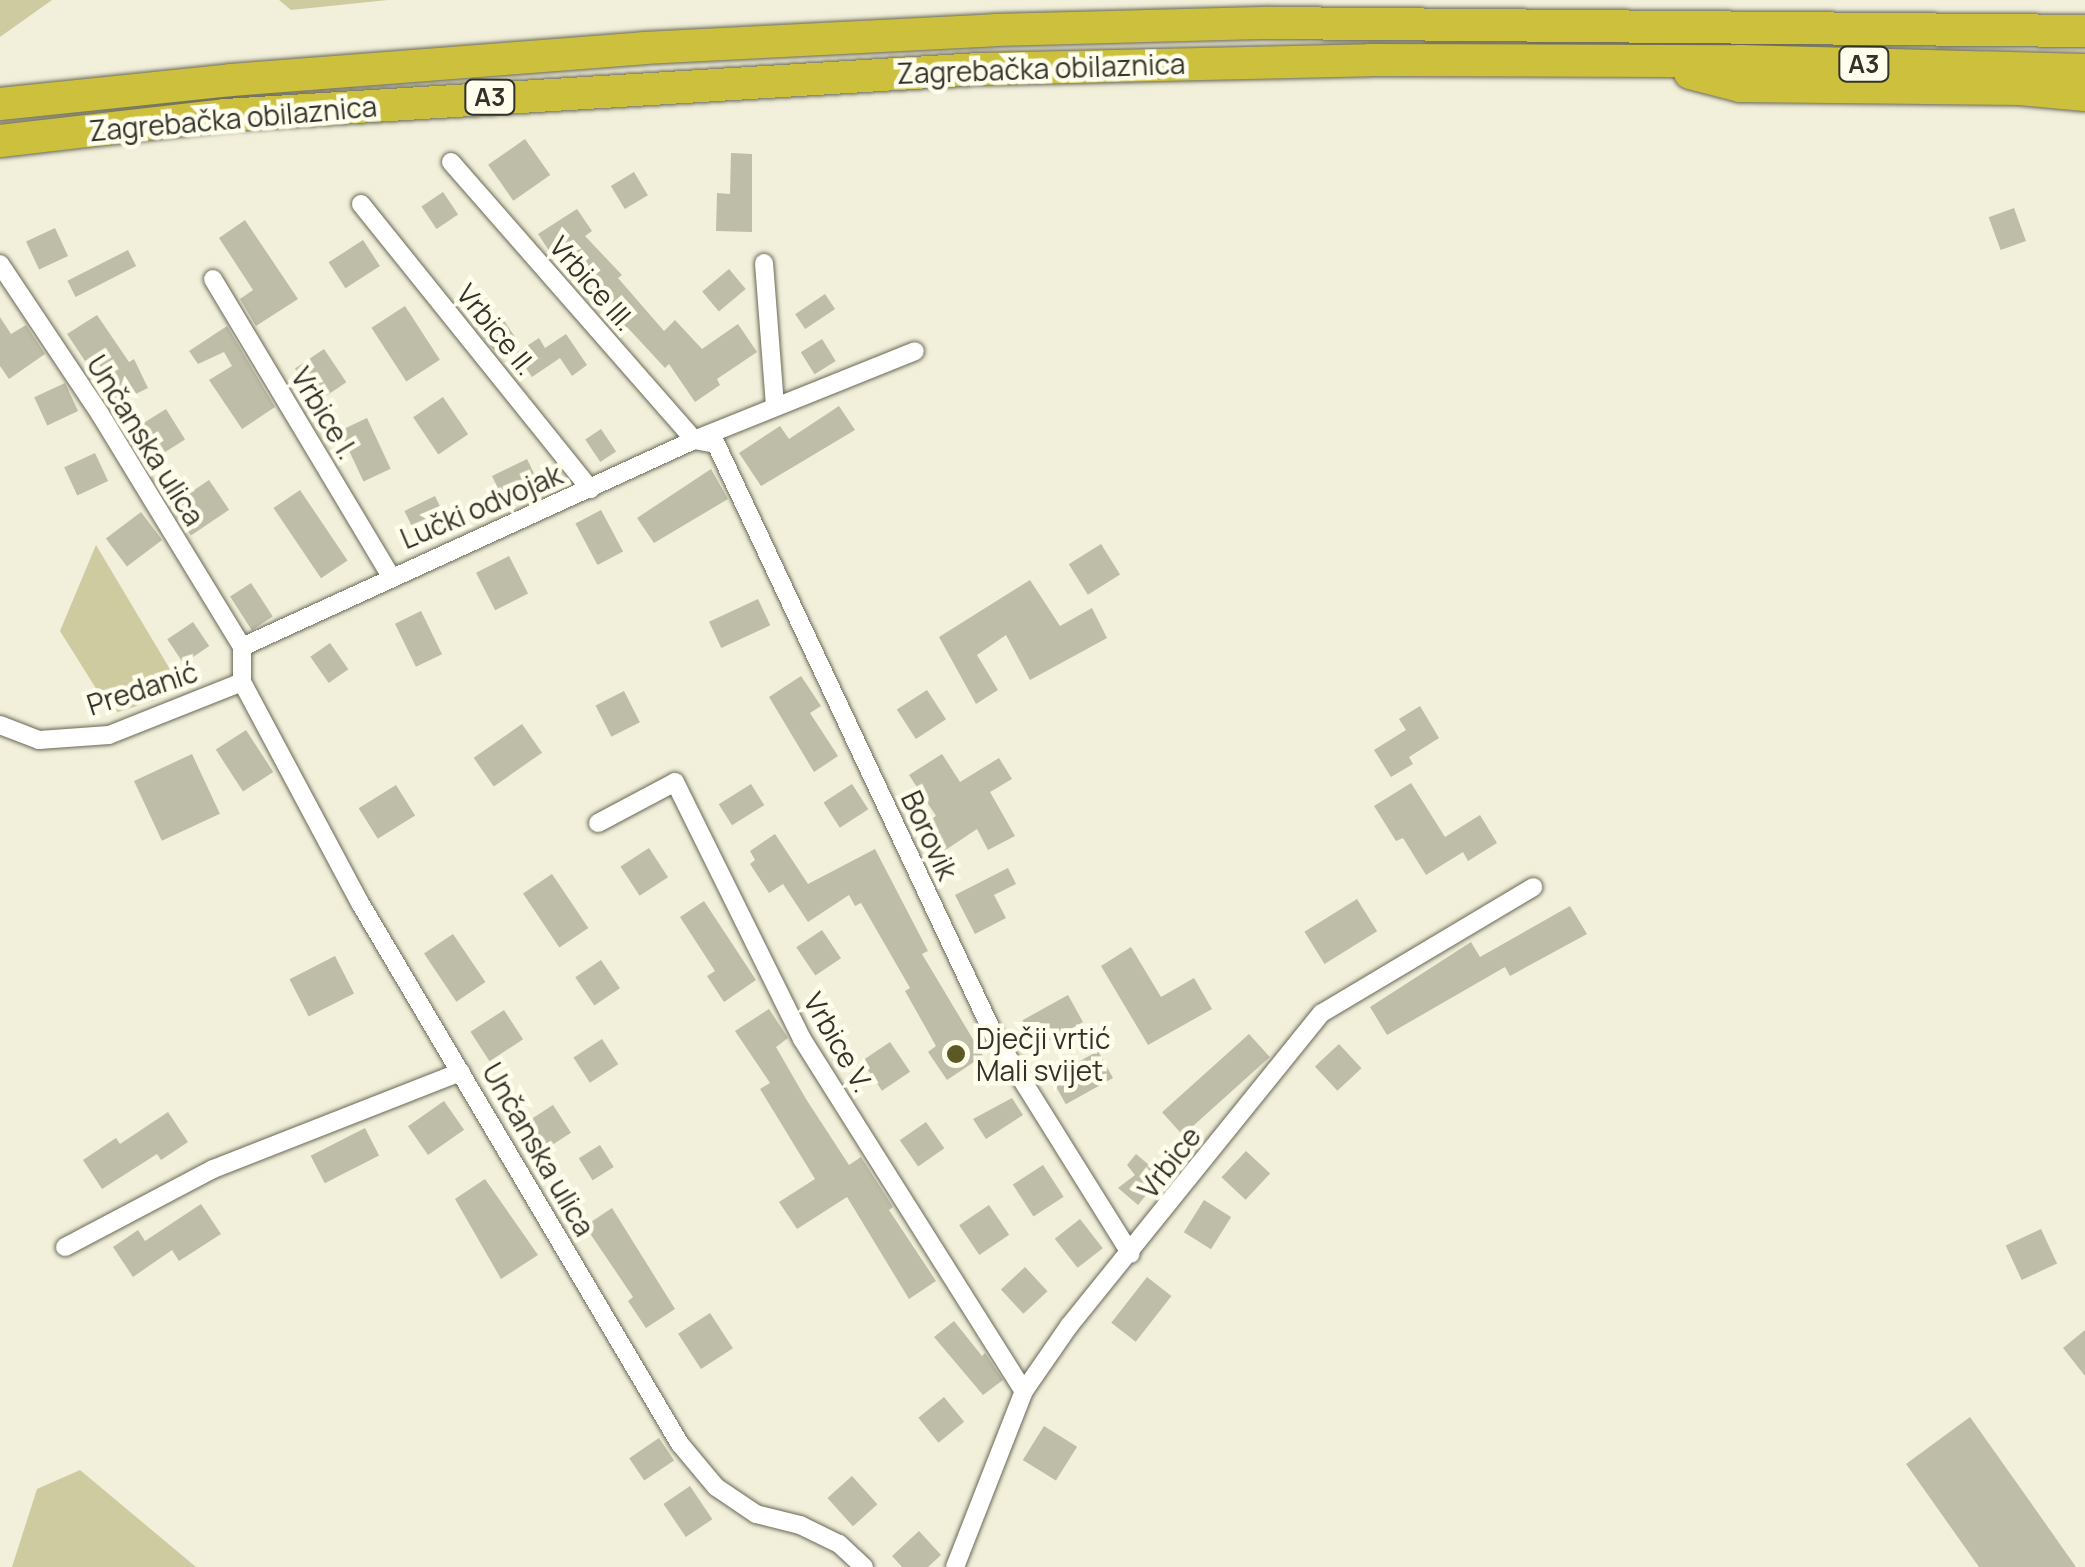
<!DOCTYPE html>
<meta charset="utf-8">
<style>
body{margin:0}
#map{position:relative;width:2085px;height:1567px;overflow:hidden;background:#f2f0db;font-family:Manrope,sans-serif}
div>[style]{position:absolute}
.green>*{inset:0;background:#cecba0}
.building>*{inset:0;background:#bebda8;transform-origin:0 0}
.roads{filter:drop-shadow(0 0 2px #696855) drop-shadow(0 0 2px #696855)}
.minor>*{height:18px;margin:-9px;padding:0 9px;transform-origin:9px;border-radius:9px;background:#fff}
.motorway>*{height:32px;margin:-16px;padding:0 16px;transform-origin:16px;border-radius:16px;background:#ccc03d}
.dots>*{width:28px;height:28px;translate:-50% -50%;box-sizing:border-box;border:5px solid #fffeec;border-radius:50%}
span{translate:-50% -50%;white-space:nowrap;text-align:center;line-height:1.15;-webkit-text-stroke:9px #fffeec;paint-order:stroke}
.shield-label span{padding:2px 8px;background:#fffeec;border:2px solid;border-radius:8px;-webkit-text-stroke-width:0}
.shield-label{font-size:25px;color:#33322a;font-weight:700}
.street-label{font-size:28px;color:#33322a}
.poi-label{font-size:28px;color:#33322a}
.left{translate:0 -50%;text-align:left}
</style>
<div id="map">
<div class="green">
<div style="clip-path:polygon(0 0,52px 0,0 37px)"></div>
<div style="clip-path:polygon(279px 0,388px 0,291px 10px)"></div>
<div style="clip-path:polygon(96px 545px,183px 691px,112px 714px,60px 631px)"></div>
<div style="clip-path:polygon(80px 1470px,196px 1567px,12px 1567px,37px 1489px)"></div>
</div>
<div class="building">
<div style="left:525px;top:139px;width:44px;height:45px;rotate:55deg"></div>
<div style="clip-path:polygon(731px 153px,752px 154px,752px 232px,716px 231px,717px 193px,730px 194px)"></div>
<div style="left:634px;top:172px;width:27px;height:27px;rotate:59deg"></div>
<div style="left:443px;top:192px;width:27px;height:26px;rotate:56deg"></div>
<div style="left:2014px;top:208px;width:35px;height:27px;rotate:70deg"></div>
<div style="clip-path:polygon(577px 209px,592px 231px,585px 236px,622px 275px,618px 278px,664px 331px,675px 320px,702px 349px,738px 324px,757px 352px,717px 379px,720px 385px,695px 402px,669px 364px,665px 368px,627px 327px,624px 330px,556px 255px,553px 257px,538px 234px)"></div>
<div style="clip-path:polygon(245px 220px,298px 299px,256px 326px,240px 299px,253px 290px,219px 238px)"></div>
<div style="left:55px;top:228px;width:31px;height:32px;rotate:65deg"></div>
<div style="left:363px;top:240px;width:31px;height:41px;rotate:57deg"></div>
<div style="left:128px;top:250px;width:18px;height:68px;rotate:63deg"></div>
<div style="left:729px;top:269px;width:26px;height:35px;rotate:50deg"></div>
<div style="left:825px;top:294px;width:18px;height:36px;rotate:56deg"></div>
<div style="clip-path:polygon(476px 301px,488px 320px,499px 313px,515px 337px,494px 350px,462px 310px)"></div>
<div style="left:405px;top:306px;width:64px;height:40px;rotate:57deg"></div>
<div style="clip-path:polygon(97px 315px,129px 362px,134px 359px,148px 388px,117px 403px,95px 355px,85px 361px,67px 334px)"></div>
<div style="clip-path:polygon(0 317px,11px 334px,26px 325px,45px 354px,9px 379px,0 366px)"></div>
<div style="clip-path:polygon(227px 326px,275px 407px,242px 429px,209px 380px,232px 366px,224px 352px,198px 364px,189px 351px)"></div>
<div style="clip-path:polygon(566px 334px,587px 365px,572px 376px,560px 358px,532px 377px,516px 353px,539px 338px,545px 348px)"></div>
<div style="left:822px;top:339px;width:26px;height:25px;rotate:58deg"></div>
<div style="left:324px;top:349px;width:40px;height:35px;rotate:56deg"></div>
<div style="left:65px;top:383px;width:31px;height:34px;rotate:65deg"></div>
<div style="left:443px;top:397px;width:45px;height:36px;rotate:56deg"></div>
<div style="clip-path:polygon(839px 406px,855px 430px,761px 486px,739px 453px,780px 426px,789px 439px)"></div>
<div style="left:166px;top:409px;width:36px;height:45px;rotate:58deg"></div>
<div style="left:367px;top:418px;width:56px;height:30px;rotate:65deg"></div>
<div style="left:601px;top:429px;width:27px;height:19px;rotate:56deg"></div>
<div style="left:95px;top:453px;width:31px;height:34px;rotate:65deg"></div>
<div style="left:527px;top:459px;width:30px;height:39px;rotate:64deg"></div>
<div style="clip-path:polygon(711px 469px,728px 499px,654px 543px,637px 518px)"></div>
<div style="left:209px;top:480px;width:36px;height:46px;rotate:56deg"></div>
<div style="left:300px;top:490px;width:85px;height:32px;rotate:56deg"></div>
<div style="left:435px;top:496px;width:32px;height:34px;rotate:64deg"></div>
<div style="left:601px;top:510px;width:47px;height:29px;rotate:62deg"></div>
<div style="left:141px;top:512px;width:35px;height:44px;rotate:53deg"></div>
<div style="left:1101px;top:544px;width:36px;height:38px;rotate:58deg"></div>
<div style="left:509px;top:556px;width:42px;height:37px;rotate:63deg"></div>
<div style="clip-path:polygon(1030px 580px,1060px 626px,1092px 608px,1107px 638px,1030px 680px,1006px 635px,977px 655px,998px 690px,976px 704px,939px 637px)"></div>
<div style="left:251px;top:583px;width:40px;height:25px;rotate:57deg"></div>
<div style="left:758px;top:599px;width:29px;height:54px;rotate:65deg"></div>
<div style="left:421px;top:611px;width:48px;height:29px;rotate:64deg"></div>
<div style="left:193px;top:622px;width:29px;height:31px;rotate:56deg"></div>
<div style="left:330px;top:643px;width:32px;height:24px;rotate:55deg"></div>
<div style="clip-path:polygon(801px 676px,821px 706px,810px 713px,838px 756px,814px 772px,769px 697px)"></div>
<div style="left:927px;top:690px;width:35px;height:36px;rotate:57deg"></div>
<div style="left:624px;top:691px;width:35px;height:32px;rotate:63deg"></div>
<div style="clip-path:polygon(1420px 706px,1439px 738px,1409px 757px,1413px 764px,1391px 777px,1374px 750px,1406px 730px,1399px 719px)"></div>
<div style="left:522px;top:724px;width:35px;height:59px;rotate:55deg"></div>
<div style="left:246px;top:730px;width:50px;height:36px;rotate:57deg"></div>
<div style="left:192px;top:754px;width:66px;height:64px;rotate:65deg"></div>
<div style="clip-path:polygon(942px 754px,960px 782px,999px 758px,1012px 779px,990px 792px,1015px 836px,988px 850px,977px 829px,935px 857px,916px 829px,936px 816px,909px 775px)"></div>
<div style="clip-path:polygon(1411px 783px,1445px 837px,1480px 815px,1497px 843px,1468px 861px,1463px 852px,1426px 875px,1403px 838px,1396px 841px,1374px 806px)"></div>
<div style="left:751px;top:784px;width:25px;height:38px;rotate:58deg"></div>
<div style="left:852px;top:784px;width:30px;height:34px;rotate:57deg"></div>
<div style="left:396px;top:785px;width:36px;height:44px;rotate:58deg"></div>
<div style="clip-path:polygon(775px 834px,808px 884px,875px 849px,928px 951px,922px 954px,983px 1056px,947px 1080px,928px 1052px,936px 1046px,905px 991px,910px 988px,861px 903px,855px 906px,849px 895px,808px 922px,783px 884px,769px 893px,750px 864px,755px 860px,750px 851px)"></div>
<div style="left:649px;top:848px;width:35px;height:34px;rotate:57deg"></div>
<div style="clip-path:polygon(1008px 868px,1016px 884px,994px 895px,1006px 918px,975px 934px,955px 895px)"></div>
<div style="left:552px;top:874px;width:65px;height:35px;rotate:56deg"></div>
<div style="left:1357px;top:899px;width:38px;height:62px;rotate:58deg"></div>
<div style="clip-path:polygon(704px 901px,756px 980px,724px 1002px,707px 976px,715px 971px,680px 917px)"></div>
<div style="clip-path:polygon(1570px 906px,1587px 934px,1510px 976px,1505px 967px,1387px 1035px,1370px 1007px,1471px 942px,1480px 957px)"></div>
<div style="left:822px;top:930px;width:34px;height:31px;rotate:56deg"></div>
<div style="left:453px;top:934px;width:58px;height:35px;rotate:56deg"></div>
<div style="clip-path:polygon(1131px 947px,1161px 997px,1194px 978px,1212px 1009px,1148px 1045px,1101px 966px)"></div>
<div style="left:335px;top:956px;width:42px;height:51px;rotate:63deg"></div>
<div style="left:601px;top:960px;width:34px;height:31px;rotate:56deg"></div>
<div style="left:1068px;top:995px;width:31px;height:52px;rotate:61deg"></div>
<div style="clip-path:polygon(769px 1009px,788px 1038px,776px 1047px,806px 1099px,849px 1165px,861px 1157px,893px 1207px,889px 1210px,936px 1281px,909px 1299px,847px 1197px,797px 1229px,779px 1202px,815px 1179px,760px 1089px,770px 1083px,735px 1031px)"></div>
<div style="left:504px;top:1010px;width:35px;height:40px;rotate:57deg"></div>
<div style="left:1249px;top:1034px;width:31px;height:117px;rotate:48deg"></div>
<div style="left:602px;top:1039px;width:30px;height:34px;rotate:57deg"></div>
<div style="left:890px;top:1042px;width:36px;height:34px;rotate:56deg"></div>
<div style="left:1339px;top:1044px;width:33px;height:33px;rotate:47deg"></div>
<div style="left:1098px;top:1051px;width:31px;height:54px;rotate:61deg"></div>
<div style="clip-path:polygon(1012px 1098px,1023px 1115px,986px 1139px,973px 1119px)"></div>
<div style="left:444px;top:1101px;width:35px;height:44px;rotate:55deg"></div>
<div style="left:553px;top:1105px;width:33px;height:35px;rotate:57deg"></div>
<div style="clip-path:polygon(168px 1112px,188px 1142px,161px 1160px,157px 1154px,102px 1189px,83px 1160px,116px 1138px,120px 1144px)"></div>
<div style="left:926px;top:1122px;width:32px;height:32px;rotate:55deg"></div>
<div style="left:365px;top:1128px;width:31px;height:61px;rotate:63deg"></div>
<div style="left:600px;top:1145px;width:26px;height:25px;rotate:58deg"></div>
<div style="left:1246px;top:1151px;width:33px;height:36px;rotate:43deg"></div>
<div style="clip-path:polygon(1136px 1154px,1162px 1176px,1138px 1205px,1118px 1188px,1135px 1175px,1127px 1165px)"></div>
<div style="left:1043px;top:1165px;width:38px;height:36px;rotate:57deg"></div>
<div style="clip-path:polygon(485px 1179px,538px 1255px,501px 1279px,455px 1199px)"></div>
<div style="left:1204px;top:1200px;width:32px;height:38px;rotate:32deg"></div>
<div style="clip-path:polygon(201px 1204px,221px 1234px,179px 1261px,172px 1250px,133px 1277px,113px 1247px,138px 1230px,145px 1241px)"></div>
<div style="left:989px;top:1205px;width:36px;height:36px;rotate:56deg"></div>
<div style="clip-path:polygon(612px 1208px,675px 1309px,646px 1328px,628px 1301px,633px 1297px,585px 1226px)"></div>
<div style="left:1080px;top:1219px;width:37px;height:32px;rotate:52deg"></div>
<div style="left:2041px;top:1229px;width:38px;height:39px;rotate:65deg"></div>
<div style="left:1025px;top:1267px;width:33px;height:33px;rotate:47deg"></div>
<div style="left:1147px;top:1277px;width:31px;height:58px;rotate:38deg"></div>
<div style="left:710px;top:1313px;width:42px;height:38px;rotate:57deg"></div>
<div style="clip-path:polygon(954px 1321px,982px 1356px,985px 1353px,1003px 1380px,983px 1395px,934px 1337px)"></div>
<div style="clip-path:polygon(2085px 1330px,2085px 1376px,2063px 1348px)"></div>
<div style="left:944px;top:1397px;width:32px;height:33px;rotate:51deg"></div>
<div style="clip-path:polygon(1970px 1417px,2038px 1513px,2076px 1567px,1979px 1567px,1906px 1464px)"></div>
<div style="left:1044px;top:1426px;width:39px;height:40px;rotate:32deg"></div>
<div style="left:659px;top:1438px;width:27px;height:36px;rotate:56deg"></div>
<div style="left:852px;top:1476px;width:38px;height:33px;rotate:48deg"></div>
<div style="left:690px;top:1486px;width:40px;height:32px;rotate:56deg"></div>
<div style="clip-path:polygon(919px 1531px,941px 1555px,928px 1567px,902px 1567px,892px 1556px)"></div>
</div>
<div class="roads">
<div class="minor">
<div style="left:451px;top:162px;width:369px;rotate:48.8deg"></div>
<div style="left:694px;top:440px;width:22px;rotate:10deg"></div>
<div style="left:716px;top:444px;width:653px;rotate:64.81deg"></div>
<div style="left:994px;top:1035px;width:258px;rotate:58deg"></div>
<div style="left:361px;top:204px;width:366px;rotate:51.2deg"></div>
<div style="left:764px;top:263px;width:142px;rotate:85.6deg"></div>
<div style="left:0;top:264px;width:180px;rotate:56.3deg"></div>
<div style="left:100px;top:414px;width:273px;rotate:58.6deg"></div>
<div style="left:213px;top:279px;width:345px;rotate:59.1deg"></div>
<div style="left:0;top:725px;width:42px;rotate:21deg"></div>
<div style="left:39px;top:740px;width:70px;rotate:-4.1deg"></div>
<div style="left:109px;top:735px;width:143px;rotate:-21.7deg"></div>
<div style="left:598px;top:823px;width:87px;rotate:-28deg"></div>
<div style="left:675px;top:782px;width:287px;rotate:63.7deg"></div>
<div style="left:802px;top:1039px;width:416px;rotate:57.8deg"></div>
<div style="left:65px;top:1247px;width:167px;rotate:-27.8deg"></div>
<div style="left:213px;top:1169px;width:266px;rotate:-21.4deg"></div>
<div style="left:864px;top:1567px;width:34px;rotate:-137deg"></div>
<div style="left:839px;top:1544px;width:43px;rotate:-154deg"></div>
<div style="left:800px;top:1525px;width:45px;rotate:-166deg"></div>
<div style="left:756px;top:1514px;width:48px;rotate:-146deg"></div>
<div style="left:716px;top:1487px;width:56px;rotate:-129.9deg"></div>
<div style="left:680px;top:1444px;width:629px;rotate:-120.6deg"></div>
<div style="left:360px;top:903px;width:251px;rotate:-118.1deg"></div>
<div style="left:242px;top:682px;width:35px;rotate:-90deg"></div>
<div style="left:242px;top:647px;width:497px;rotate:-24.6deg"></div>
<div style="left:694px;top:440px;width:238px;rotate:-21.9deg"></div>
<div style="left:955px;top:1567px;width:189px;rotate:-68.6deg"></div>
<div style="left:1024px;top:1391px;width:79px;rotate:-55.3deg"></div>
<div style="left:1069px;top:1326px;width:402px;rotate:-51.1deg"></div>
<div style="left:1322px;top:1013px;width:246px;rotate:-30.8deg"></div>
</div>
<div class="motorway">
<div style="left:1690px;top:73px;width:52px;rotate:14.6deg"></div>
<div style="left:1740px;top:86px;width:280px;rotate:0.6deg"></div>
<div style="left:2020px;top:89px;width:65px;rotate:5.3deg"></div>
<div style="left:0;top:104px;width:232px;rotate:-5.9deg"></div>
<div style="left:231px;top:80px;width:414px;rotate:-4.4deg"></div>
<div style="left:644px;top:48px;width:351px;rotate:-2.9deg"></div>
<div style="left:995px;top:30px;width:275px;rotate:-1.5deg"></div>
<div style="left:1270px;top:23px;width:815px;rotate:0.56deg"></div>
<div style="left:0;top:141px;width:226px;rotate:-6.6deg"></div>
<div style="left:225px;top:115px;width:756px;rotate:-3.49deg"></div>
<div style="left:980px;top:69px;width:390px;rotate:-1.3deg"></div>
<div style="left:1370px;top:60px;width:370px;rotate:0.2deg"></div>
<div style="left:1740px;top:61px;width:345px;rotate:1.5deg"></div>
</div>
</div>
<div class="dots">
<div style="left:956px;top:1054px;background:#5d5925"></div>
</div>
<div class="shield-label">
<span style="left:1864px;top:64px">A3</span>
<span style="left:490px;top:97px">A3</span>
</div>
<div class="street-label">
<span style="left:1041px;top:68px;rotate:-2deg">Zagrebačka obilaznica</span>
<span style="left:233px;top:118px;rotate:-5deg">Zagrebačka obilaznica</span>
<span style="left:593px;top:283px;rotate:49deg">Vrbice III.</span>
<span style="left:497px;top:329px;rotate:51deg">Vrbice II.</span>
<span style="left:325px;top:413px;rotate:59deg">Vrbice I.</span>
<span style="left:146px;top:440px;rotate:58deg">Unčanska ulica</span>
<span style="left:481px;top:506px;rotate:-23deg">Lučki odvojak</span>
<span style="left:142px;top:688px;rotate:-18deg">Predanić</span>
<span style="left:930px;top:835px;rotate:65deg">Borovik</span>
<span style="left:839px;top:1042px;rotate:60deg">Vrbice V.</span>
<span style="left:539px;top:1149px;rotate:60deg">Unčanska ulica</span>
<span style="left:1169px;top:1162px;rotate:-52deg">Vrbice</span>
</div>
<div class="poi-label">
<span class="left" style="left:976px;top:1054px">Dječji vrtić<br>Mali svijet</span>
</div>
</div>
